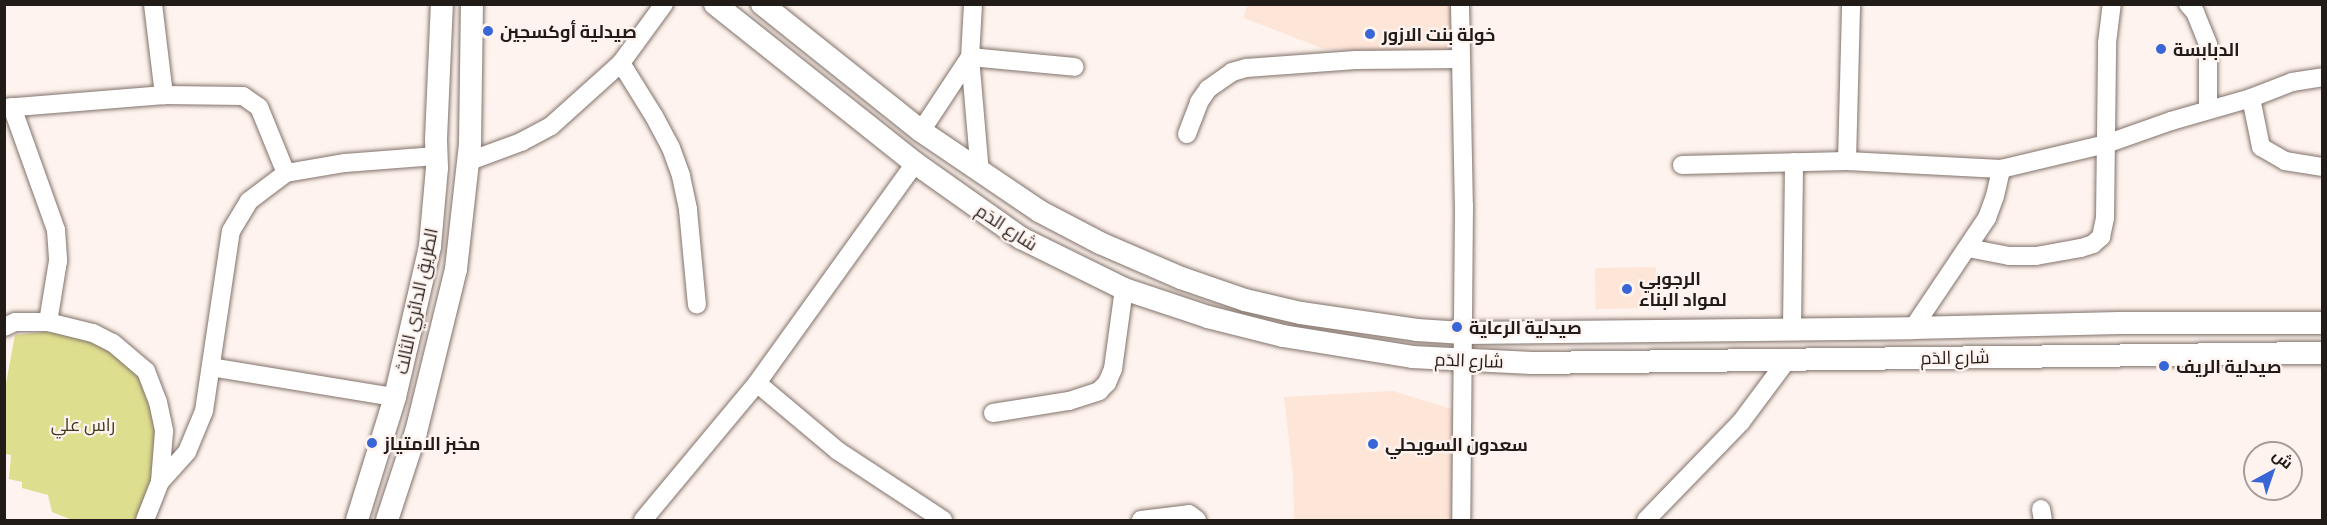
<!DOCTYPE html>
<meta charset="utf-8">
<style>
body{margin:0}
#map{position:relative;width:2327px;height:525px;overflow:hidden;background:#fef3ee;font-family:Barlow,Cairo,sans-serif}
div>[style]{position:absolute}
.built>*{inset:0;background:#fde5d8;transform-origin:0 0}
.green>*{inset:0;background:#dede8f}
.roads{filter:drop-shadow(0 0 2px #81726a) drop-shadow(0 0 2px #81726a)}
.minor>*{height:18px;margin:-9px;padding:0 9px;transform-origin:9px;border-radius:9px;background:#fff}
.major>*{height:22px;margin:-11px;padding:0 11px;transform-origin:11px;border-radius:11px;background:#fff}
.dots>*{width:16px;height:16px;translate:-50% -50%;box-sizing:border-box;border:3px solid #fef3ee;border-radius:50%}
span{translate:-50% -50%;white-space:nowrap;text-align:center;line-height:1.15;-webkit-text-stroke:4.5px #fef3ee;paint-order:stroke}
.poi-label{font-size:18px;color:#221c19;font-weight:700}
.left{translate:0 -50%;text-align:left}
.street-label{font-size:18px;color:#221c19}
.park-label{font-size:18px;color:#3d3c19}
.frame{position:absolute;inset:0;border:6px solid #221c19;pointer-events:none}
.north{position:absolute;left:2243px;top:441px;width:60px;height:60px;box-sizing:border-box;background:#fef3ee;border:2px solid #a69d99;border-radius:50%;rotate:40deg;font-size:16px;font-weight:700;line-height:24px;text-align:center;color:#221c19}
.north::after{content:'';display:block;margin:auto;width:21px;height:27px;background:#3866d6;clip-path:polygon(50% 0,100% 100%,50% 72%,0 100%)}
</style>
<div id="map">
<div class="built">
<div style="clip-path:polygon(1247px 5px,1455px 5px,1456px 54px,1324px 49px,1244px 18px)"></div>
<div style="left:1656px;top:267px;width:41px;height:61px;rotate:89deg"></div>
<div style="clip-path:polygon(1393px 391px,1458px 411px,1455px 520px,1294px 520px,1293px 476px,1284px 397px)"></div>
</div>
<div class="green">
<div style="clip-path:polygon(52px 331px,103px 340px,146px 373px,164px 436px,141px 520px,72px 520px,52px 512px,48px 495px,22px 488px,22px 482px,9px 479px,11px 455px,5px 454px,5px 389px,15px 335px)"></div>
</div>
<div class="roads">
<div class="minor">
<div style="left:153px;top:4px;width:92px;rotate:83.1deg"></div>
<div style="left:973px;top:4px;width:53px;rotate:93.2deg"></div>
<div style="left:970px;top:57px;width:116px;rotate:85.1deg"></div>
<div style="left:1460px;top:4px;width:202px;rotate:88.9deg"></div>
<div style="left:1464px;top:206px;width:314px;rotate:90.5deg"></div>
<div style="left:2188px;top:4px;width:11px;rotate:49deg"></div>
<div style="left:2195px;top:12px;width:35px;rotate:68deg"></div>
<div style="left:2208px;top:45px;width:65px;rotate:90deg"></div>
<div style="left:970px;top:57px;width:105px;rotate:5.4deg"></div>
<div style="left:621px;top:63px;width:62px;rotate:58.1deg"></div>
<div style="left:654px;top:116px;width:36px;rotate:62deg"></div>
<div style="left:671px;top:148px;width:30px;rotate:70deg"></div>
<div style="left:681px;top:176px;width:35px;rotate:78deg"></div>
<div style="left:688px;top:210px;width:95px;rotate:84.6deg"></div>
<div style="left:2251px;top:98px;width:50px;rotate:78.5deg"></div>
<div style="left:2261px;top:147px;width:28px;rotate:30deg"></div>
<div style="left:2285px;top:161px;width:37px;rotate:9deg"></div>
<div style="left:12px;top:107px;width:131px;rotate:70.3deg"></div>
<div style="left:56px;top:230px;width:31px;rotate:86deg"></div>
<div style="left:58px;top:261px;width:62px;rotate:99.3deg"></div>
<div style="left:4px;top:108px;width:161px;rotate:-4.6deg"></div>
<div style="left:164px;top:95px;width:79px;rotate:0.7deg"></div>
<div style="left:243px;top:96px;width:19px;rotate:35deg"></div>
<div style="left:259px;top:107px;width:71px;rotate:67.8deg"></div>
<div style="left:286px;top:173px;width:60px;rotate:-9.6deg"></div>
<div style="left:345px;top:163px;width:91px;rotate:-4.4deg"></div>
<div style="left:921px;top:131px;width:89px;rotate:-56.5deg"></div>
<div style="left:1187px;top:134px;width:34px;rotate:-69deg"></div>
<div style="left:1199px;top:102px;width:16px;rotate:-55deg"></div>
<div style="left:1208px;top:89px;width:29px;rotate:-35deg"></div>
<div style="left:1232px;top:72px;width:15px;rotate:-16deg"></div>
<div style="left:1246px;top:68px;width:110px;rotate:-4.2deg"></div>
<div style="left:1356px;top:60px;width:105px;rotate:-0.5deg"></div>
<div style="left:1847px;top:161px;width:157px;rotate:-88.5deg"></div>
<div style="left:467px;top:162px;width:58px;rotate:-20.3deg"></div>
<div style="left:521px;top:142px;width:34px;rotate:-28deg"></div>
<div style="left:551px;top:126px;width:94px;rotate:-42deg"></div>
<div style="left:621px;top:63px;width:73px;rotate:-53.9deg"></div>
<div style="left:1682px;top:165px;width:165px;rotate:-1.4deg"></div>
<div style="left:1847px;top:161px;width:154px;rotate:3deg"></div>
<div style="left:2001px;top:169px;width:108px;rotate:-13.4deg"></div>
<div style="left:2106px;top:144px;width:69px;rotate:-19.5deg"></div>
<div style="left:2171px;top:121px;width:83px;rotate:-16deg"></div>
<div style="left:2251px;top:98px;width:44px;rotate:-21.3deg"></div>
<div style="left:2292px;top:82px;width:30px;rotate:-9deg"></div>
<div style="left:1968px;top:248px;width:42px;rotate:11deg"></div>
<div style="left:2009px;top:256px;width:27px"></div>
<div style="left:2036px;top:256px;width:46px;rotate:-10.1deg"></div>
<div style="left:2081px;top:248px;width:13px;rotate:-18deg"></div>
<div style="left:2093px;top:244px;width:11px;rotate:-41deg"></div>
<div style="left:2101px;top:237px;width:19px;rotate:-78deg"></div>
<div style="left:2105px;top:218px;width:175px;rotate:-89.3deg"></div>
<div style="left:2107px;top:43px;width:39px;rotate:-83deg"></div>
<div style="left:4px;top:327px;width:12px;rotate:-24deg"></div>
<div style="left:15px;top:322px;width:33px"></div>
<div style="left:48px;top:322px;width:46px;rotate:13.7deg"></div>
<div style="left:93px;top:333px;width:22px;rotate:27deg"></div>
<div style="left:113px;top:343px;width:43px;rotate:40.3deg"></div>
<div style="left:146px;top:371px;width:33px;rotate:69deg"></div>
<div style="left:158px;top:402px;width:30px;rotate:78deg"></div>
<div style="left:164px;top:431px;width:51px;rotate:94.5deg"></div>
<div style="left:1913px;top:328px;width:133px;rotate:-56.1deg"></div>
<div style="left:1987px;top:218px;width:23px;rotate:-70deg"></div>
<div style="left:1995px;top:196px;width:28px;rotate:-77deg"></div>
<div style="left:1792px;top:329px;width:167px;rotate:-89.3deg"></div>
<div style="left:211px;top:367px;width:186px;rotate:9.3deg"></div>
<div style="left:757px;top:383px;width:106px;rotate:40deg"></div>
<div style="left:838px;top:451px;width:126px;rotate:33.3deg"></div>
<div style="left:993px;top:413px;width:77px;rotate:-9deg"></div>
<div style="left:1069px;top:401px;width:32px;rotate:-18deg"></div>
<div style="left:1099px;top:391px;width:11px;rotate:-45deg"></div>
<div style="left:1107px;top:383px;width:15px;rotate:-67deg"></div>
<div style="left:1113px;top:369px;width:81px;rotate:-82.2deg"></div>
<div style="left:2041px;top:509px;width:11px;rotate:80deg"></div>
<div style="left:145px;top:520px;width:41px;rotate:-68.5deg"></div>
<div style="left:160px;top:482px;width:40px;rotate:-48deg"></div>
<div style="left:187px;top:452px;width:44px;rotate:-67.5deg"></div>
<div style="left:204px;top:411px;width:182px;rotate:-81.5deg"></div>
<div style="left:231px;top:231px;width:35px;rotate:-59deg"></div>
<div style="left:249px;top:201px;width:46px;rotate:-37.1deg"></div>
<div style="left:643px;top:520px;width:178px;rotate:-50.2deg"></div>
<div style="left:757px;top:383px;width:271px;rotate:-54.3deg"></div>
<div style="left:1141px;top:520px;width:48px;rotate:-7.1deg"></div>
<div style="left:1189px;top:514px;width:10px;rotate:37deg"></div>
<div style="left:1646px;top:520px;width:136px;rotate:-45.9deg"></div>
<div style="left:1741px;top:422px;width:79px;rotate:-53.3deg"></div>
</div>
<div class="major">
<div style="left:715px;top:4px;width:256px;rotate:38.5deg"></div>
<div style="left:915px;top:163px;width:130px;rotate:35.3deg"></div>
<div style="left:1021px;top:238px;width:115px;rotate:26.3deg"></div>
<div style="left:1124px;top:289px;width:89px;rotate:18.4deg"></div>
<div style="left:1208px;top:317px;width:77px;rotate:14.2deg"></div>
<div style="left:1283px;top:336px;width:131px;rotate:9.2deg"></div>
<div style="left:1412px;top:357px;width:120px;rotate:2.9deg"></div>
<div style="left:1532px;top:363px;width:790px;rotate:-0.73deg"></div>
<div style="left:762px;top:4px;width:203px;rotate:38.6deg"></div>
<div style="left:921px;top:131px;width:143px;rotate:34.1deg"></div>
<div style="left:1039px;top:211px;width:69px;rotate:27.7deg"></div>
<div style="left:1100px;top:243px;width:88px;rotate:23.4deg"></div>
<div style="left:1181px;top:278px;width:68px;rotate:19deg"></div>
<div style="left:1245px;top:300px;width:57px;rotate:13.1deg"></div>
<div style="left:1301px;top:313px;width:117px;rotate:8.3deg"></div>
<div style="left:1417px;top:330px;width:46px;rotate:3.7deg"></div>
<div style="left:1463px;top:333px;width:450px;rotate:-0.6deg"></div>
<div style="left:1913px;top:328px;width:206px;rotate:-1.4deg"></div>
<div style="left:2119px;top:323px;width:203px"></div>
<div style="left:357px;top:520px;width:129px;rotate:-72.8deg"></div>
<div style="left:395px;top:397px;width:155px;rotate:-76.9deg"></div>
<div style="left:430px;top:246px;width:78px;rotate:-84.9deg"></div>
<div style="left:437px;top:168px;width:29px;rotate:-92deg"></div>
<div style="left:436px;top:139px;width:135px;rotate:-87.5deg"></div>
<div style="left:387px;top:520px;width:93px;rotate:-71.8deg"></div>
<div style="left:416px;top:432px;width:168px;rotate:-76.2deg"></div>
<div style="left:456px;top:269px;width:126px;rotate:-83.6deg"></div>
<div style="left:470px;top:144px;width:140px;rotate:-89.2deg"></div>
</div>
</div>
<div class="dots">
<div style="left:488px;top:31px;background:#3866d6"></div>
<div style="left:1370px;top:34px;background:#3866d6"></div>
<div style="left:2161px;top:49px;background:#3866d6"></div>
<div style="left:1627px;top:289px;background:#3866d6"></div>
<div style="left:1457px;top:327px;background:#3866d6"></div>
<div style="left:2164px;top:366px;background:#3866d6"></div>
<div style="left:372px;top:443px;background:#3866d6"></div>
<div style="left:1373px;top:444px;background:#3866d6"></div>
</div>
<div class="poi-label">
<span class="left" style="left:500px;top:31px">صيدلية أوكسجين</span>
<span class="left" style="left:1382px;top:34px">خولة بنت الازور</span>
<span class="left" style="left:2173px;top:49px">الدبابسة</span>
<span class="left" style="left:1639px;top:289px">الرجوبي<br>لمواد البناء</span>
<span class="left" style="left:1469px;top:327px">صيدلية الرعاية</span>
<span class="left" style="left:2176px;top:366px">صيدلية الريف</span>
<span class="left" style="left:384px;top:443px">مخبز اﻻمتياز</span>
<span class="left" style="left:1385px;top:444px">سعدون السويحلي</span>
</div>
<div class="street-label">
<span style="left:1007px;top:227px;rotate:33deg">شارع الدَم</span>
<span style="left:416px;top:301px;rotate:-78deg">الطريق الدائري الثالث</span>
<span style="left:1955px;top:357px;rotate:-1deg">شارع الدَم</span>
<span style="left:1469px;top:360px;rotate:2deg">شارع الدَم</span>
</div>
<div class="park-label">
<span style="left:83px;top:424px">راس علي</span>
</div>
<div class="frame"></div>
<div class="north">ش</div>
</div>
